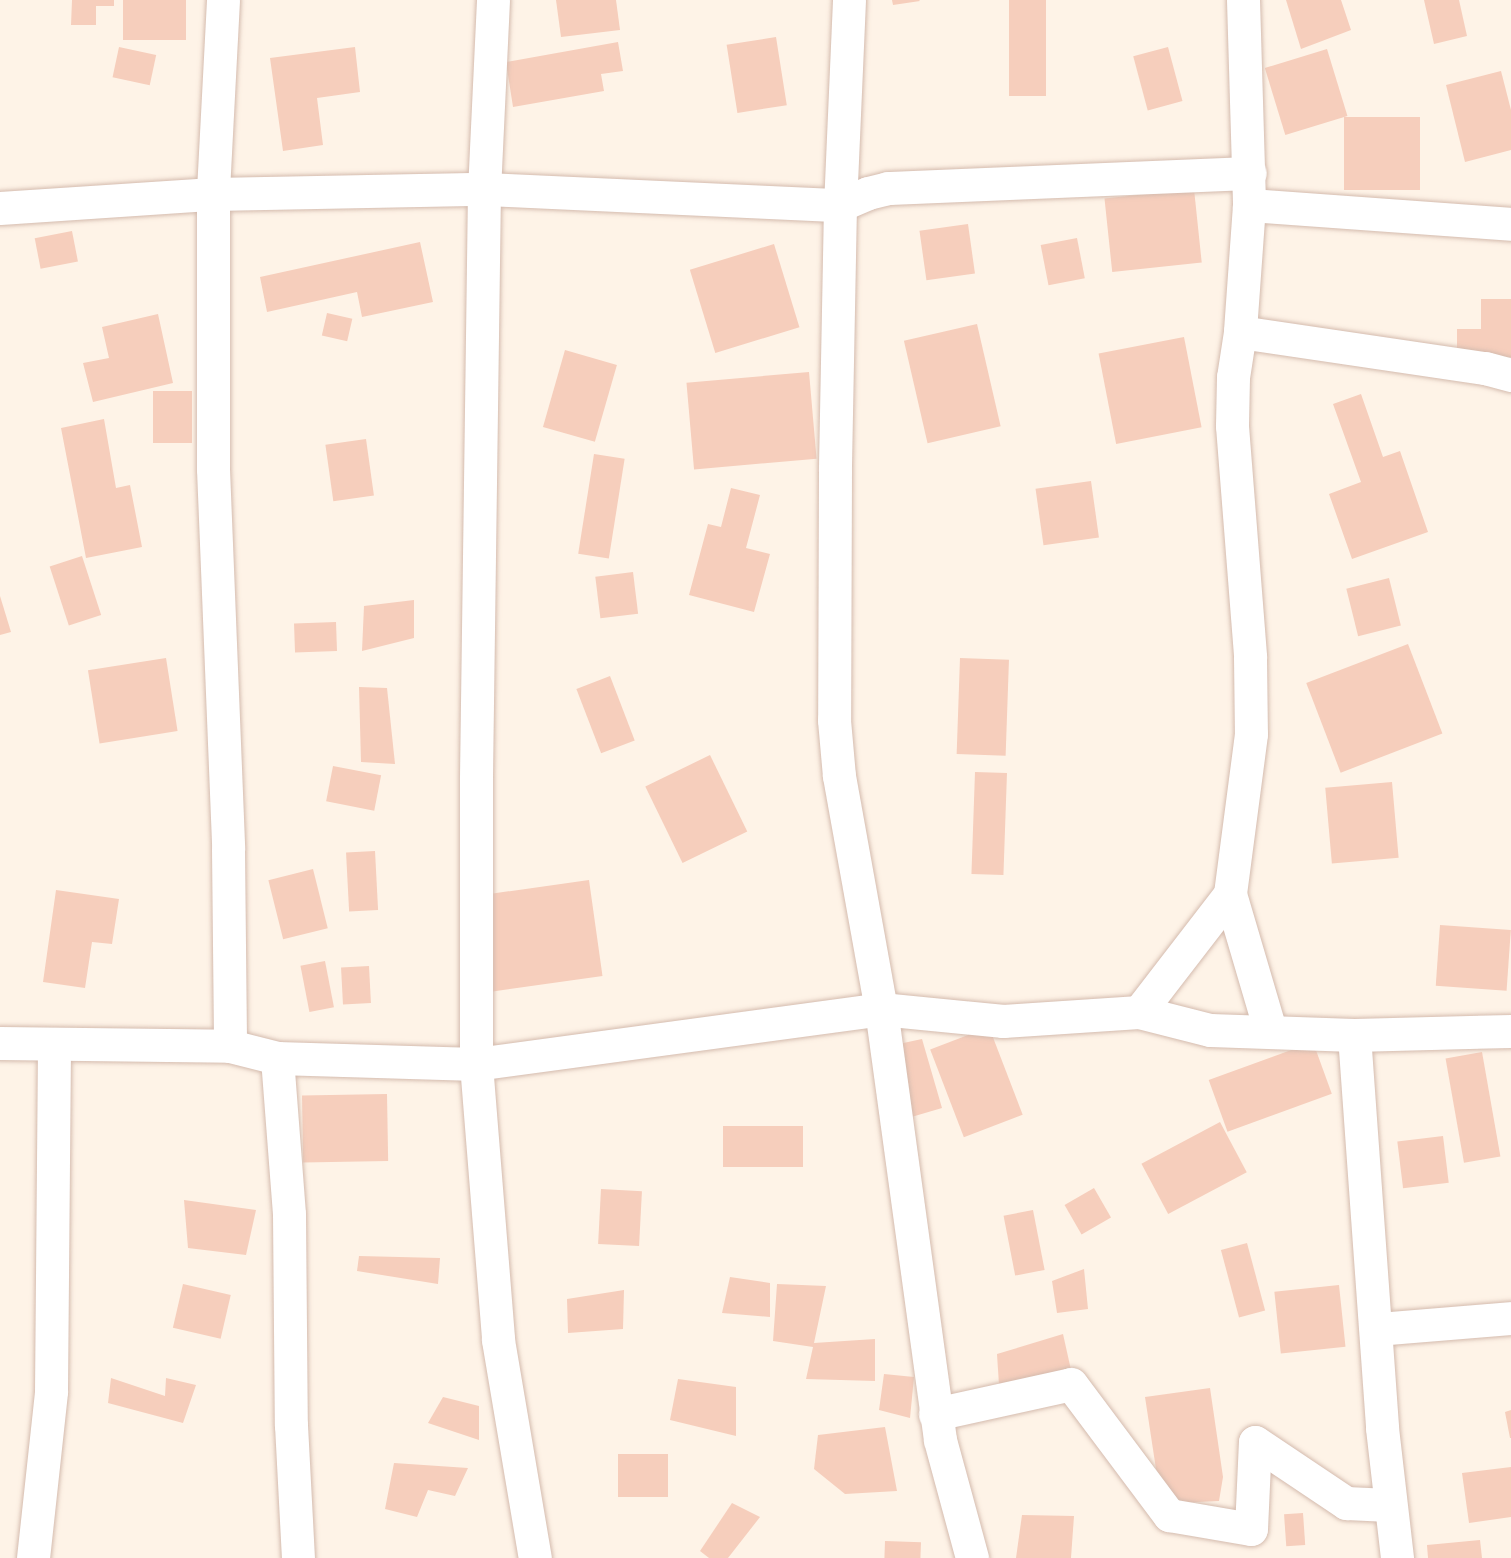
<!DOCTYPE html>
<style>
body{margin:0}
#map{position:relative;width:1511px;height:1558px;overflow:hidden;background:#fef3e7;font-family:"Roboto Condensed",sans-serif}
div>[style]{position:absolute}
.building>*{inset:0;background:#f6cebc;transform-origin:0 0}
.roads{filter:drop-shadow(0 0 2px #d4bbae) drop-shadow(0 0 2px #d4bbae)}
.minor>*{height:33px;margin:-16.5px;padding:0 16.5px;transform-origin:16.5px;border-radius:16.5px;background:#fff}
span{translate:-50% -50%;white-space:nowrap;text-align:center;line-height:1.15;-webkit-text-stroke:4.5px #fff7ef;paint-order:stroke}
</style>
<div id="map">
<div class="building">
<div style="clip-path:polygon(72px 0,114px 0,114px 6px,96px 6px,96px 25px,71px 25px)"></div>
<div style="left:123px;top:0;width:63px;height:40px"></div>
<div style="clip-path:polygon(556px 0,616px 0,620px 30px,561px 37px)"></div>
<div style="clip-path:polygon(892px 0,919px 0,920px 1px,893px 5px)"></div>
<div style="left:1009px;top:0;width:37px;height:96px"></div>
<div style="clip-path:polygon(1286px 0,1341px 0,1351px 30px,1301px 49px)"></div>
<div style="clip-path:polygon(1424px 0,1459px 0,1467px 36px,1434px 44px)"></div>
<div style="left:776px;top:37px;width:69px;height:50px;rotate:81deg"></div>
<div style="clip-path:polygon(618px 42px,623px 71px,601px 74px,604px 91px,513px 107px,506px 62px)"></div>
<div style="left:119px;top:47px;width:38px;height:31px;rotate:12deg"></div>
<div style="clip-path:polygon(355px 47px,360px 92px,317px 98px,323px 145px,283px 151px,270px 58px)"></div>
<div style="left:1168px;top:47px;width:56px;height:36px;rotate:75deg"></div>
<div style="left:1327px;top:49px;width:70px;height:65px;rotate:73deg"></div>
<div style="clip-path:polygon(1501px 71px,1511px 110px,1511px 150px,1465px 162px,1446px 85px)"></div>
<div style="left:1420px;top:117px;width:73px;height:76px;rotate:90deg"></div>
<div style="left:1194px;top:189px;width:74px;height:90px;rotate:84deg"></div>
<div style="left:968px;top:224px;width:50px;height:49px;rotate:82deg"></div>
<div style="left:72px;top:231px;width:31px;height:38px;rotate:79deg"></div>
<div style="left:1077px;top:238px;width:41px;height:37px;rotate:79deg"></div>
<div style="clip-path:polygon(420px 242px,433px 302px,362px 317px,357px 292px,267px 312px,260px 277px)"></div>
<div style="left:774px;top:244px;width:87px;height:88px;rotate:73deg"></div>
<div style="clip-path:polygon(1481px 299px,1511px 299px,1511px 357px,1457px 357px,1457px 329px,1481px 329px)"></div>
<div style="left:327px;top:313px;width:26px;height:23px;rotate:13deg"></div>
<div style="clip-path:polygon(158px 314px,173px 383px,93px 402px,83px 363px,109px 358px,102px 327px)"></div>
<div style="left:977px;top:324px;width:105px;height:75px;rotate:77deg"></div>
<div style="left:1184px;top:337px;width:92px;height:87px;rotate:79deg"></div>
<div style="left:565px;top:350px;width:54px;height:80px;rotate:16deg"></div>
<div style="left:809px;top:372px;width:87px;height:123px;rotate:85deg"></div>
<div style="left:153px;top:391px;width:39px;height:52px"></div>
<div style="clip-path:polygon(1361px 394px,1383px 457px,1400px 451px,1428px 532px,1352px 559px,1329px 494px,1361px 482px,1333px 404px)"></div>
<div style="clip-path:polygon(104px 419px,116px 488px,130px 485px,142px 547px,86px 558px,61px 428px)"></div>
<div style="left:366px;top:439px;width:57px;height:41px;rotate:82deg"></div>
<div style="left:594px;top:454px;width:31px;height:101px;rotate:9deg"></div>
<div style="left:1091px;top:481px;width:57px;height:56px;rotate:82deg"></div>
<div style="clip-path:polygon(731px 488px,760px 495px,746px 548px,770px 554px,754px 612px,689px 595px,708px 524px,721px 527px)"></div>
<div style="left:82px;top:556px;width:62px;height:34px;rotate:72deg"></div>
<div style="left:633px;top:572px;width:42px;height:38px;rotate:83deg"></div>
<div style="left:1389px;top:578px;width:49px;height:44px;rotate:76deg"></div>
<div style="clip-path:polygon(0 596px,11px 632px,0 635px)"></div>
<div style="clip-path:polygon(414px 600px,414px 638px,362px 651px,364px 606px)"></div>
<div style="left:336px;top:622px;width:29px;height:42px;rotate:88deg"></div>
<div style="left:1408px;top:644px;width:96px;height:109px;rotate:69deg"></div>
<div style="left:166px;top:658px;width:74px;height:79px;rotate:81deg"></div>
<div style="left:960px;top:658px;width:49px;height:96px;rotate:2deg"></div>
<div style="left:610px;top:676px;width:69px;height:36px;rotate:69deg"></div>
<div style="clip-path:polygon(359px 687px,387px 688px,395px 764px,361px 762px)"></div>
<div style="left:710px;top:755px;width:85px;height:72px;rotate:64deg"></div>
<div style="left:333px;top:766px;width:49px;height:36px;rotate:11deg"></div>
<div style="left:975px;top:772px;width:32px;height:102px;rotate:2deg"></div>
<div style="left:1392px;top:782px;width:76px;height:67px;rotate:85deg"></div>
<div style="left:375px;top:851px;width:59px;height:29px;rotate:87deg"></div>
<div style="left:313px;top:869px;width:61px;height:46px;rotate:76deg"></div>
<div style="left:589px;top:880px;width:97px;height:111px;rotate:82deg"></div>
<div style="clip-path:polygon(56px 890px,119px 899px,112px 944px,92px 942px,85px 988px,43px 982px)"></div>
<div style="left:1440px;top:925px;width:71px;height:61px;rotate:4deg"></div>
<div style="left:325px;top:961px;width:47px;height:25px;rotate:79deg"></div>
<div style="left:369px;top:966px;width:37px;height:28px;rotate:87deg"></div>
<div style="left:989px;top:1027px;width:94px;height:63px;rotate:69deg"></div>
<div style="clip-path:polygon(922px 1039px,942px 1108px,908px 1118px,894px 1045px)"></div>
<div style="left:1313px;top:1042px;width:55px;height:111px;rotate:70deg"></div>
<div style="left:1482px;top:1052px;width:106px;height:37px;rotate:80deg"></div>
<div style="left:387px;top:1094px;width:67px;height:85px;rotate:89deg"></div>
<div style="left:1220px;top:1122px;width:57px;height:89px;rotate:62deg"></div>
<div style="left:803px;top:1126px;width:41px;height:80px;rotate:90deg"></div>
<div style="left:1443px;top:1136px;width:47px;height:46px;rotate:83deg"></div>
<div style="left:1094px;top:1188px;width:34px;height:34px;rotate:60deg"></div>
<div style="left:601px;top:1189px;width:41px;height:55px;rotate:3deg"></div>
<div style="clip-path:polygon(184px 1200px,256px 1210px,246px 1255px,188px 1248px)"></div>
<div style="left:1033px;top:1210px;width:61px;height:30px;rotate:79deg"></div>
<div style="left:1247px;top:1243px;width:70px;height:27px;rotate:75deg"></div>
<div style="clip-path:polygon(359px 1256px,440px 1258px,438px 1284px,357px 1271px)"></div>
<div style="clip-path:polygon(1084px 1269px,1088px 1309px,1057px 1313px,1052px 1281px)"></div>
<div style="clip-path:polygon(730px 1277px,770px 1283px,770px 1317px,722px 1313px)"></div>
<div style="left:183px;top:1284px;width:49px;height:45px;rotate:13deg"></div>
<div style="clip-path:polygon(777px 1284px,826px 1286px,814px 1343px,875px 1339px,875px 1381px,806px 1379px,813px 1347px,773px 1341px)"></div>
<div style="left:1339px;top:1285px;width:62px;height:65px;rotate:84deg"></div>
<div style="clip-path:polygon(624px 1290px,623px 1329px,568px 1333px,567px 1299px)"></div>
<div style="clip-path:polygon(1063px 1334px,1073px 1379px,999px 1385px,997px 1354px)"></div>
<div style="clip-path:polygon(884px 1374px,914px 1377px,910px 1418px,879px 1410px)"></div>
<div style="clip-path:polygon(111px 1378px,165px 1396px,166px 1378px,196px 1385px,183px 1423px,108px 1403px)"></div>
<div style="clip-path:polygon(678px 1379px,736px 1387px,736px 1436px,670px 1420px)"></div>
<div style="clip-path:polygon(1210px 1388px,1223px 1477px,1219px 1501px,1176px 1503px,1156px 1469px,1145px 1397px)"></div>
<div style="clip-path:polygon(443px 1397px,479px 1406px,479px 1440px,428px 1423px)"></div>
<div style="clip-path:polygon(1511px 1410px,1511px 1438px,1510px 1438px,1505px 1412px)"></div>
<div style="clip-path:polygon(885px 1427px,897px 1491px,845px 1494px,814px 1469px,818px 1435px)"></div>
<div style="left:618px;top:1454px;width:50px;height:43px"></div>
<div style="clip-path:polygon(394px 1463px,468px 1468px,455px 1496px,428px 1490px,417px 1517px,385px 1509px)"></div>
<div style="clip-path:polygon(1511px 1467px,1511px 1517px,1469px 1523px,1462px 1473px)"></div>
<div style="clip-path:polygon(732px 1503px,760px 1517px,728px 1558px,709px 1558px,700px 1551px)"></div>
<div style="left:1303px;top:1513px;width:32px;height:19px;rotate:86deg"></div>
<div style="clip-path:polygon(1022px 1515px,1074px 1516px,1071px 1558px,1016px 1558px)"></div>
<div style="clip-path:polygon(1480px 1540px,1482px 1558px,1428px 1558px,1427px 1545px)"></div>
<div style="left:885px;top:1541px;width:36px;height:17px;rotate:2deg"></div>
</div>
<div class="roads">
<div class="minor">
<div style="left:223px;top:0;width:194px;rotate:93deg"></div>
<div style="left:213px;top:194px;width:275px;rotate:90deg"></div>
<div style="left:213px;top:469px;width:380px;rotate:87.7deg"></div>
<div style="left:228px;top:849px;width:197px;rotate:89.4deg"></div>
<div style="left:493px;top:0;width:189px;rotate:92.7deg"></div>
<div style="left:484px;top:189px;width:590px;rotate:90.78deg"></div>
<div style="left:476px;top:779px;width:285px;rotate:90deg"></div>
<div style="left:476px;top:1064px;width:277px;rotate:85.4deg"></div>
<div style="left:498px;top:1340px;width:221px;rotate:80.4deg"></div>
<div style="left:849px;top:0;width:205px;rotate:92.5deg"></div>
<div style="left:840px;top:205px;width:266px;rotate:91.1deg"></div>
<div style="left:835px;top:471px;width:249px;rotate:90.2deg"></div>
<div style="left:834px;top:720px;width:56px;rotate:84.9deg"></div>
<div style="left:839px;top:776px;width:237px;rotate:79.8deg"></div>
<div style="left:881px;top:1009px;width:435px;rotate:82.2deg"></div>
<div style="left:940px;top:1440px;width:122px;rotate:74.8deg"></div>
<div style="left:1243px;top:0;width:205px;rotate:88.3deg"></div>
<div style="left:1249px;top:205px;width:127px;rotate:94.1deg"></div>
<div style="left:1240px;top:332px;width:46px;rotate:98.8deg"></div>
<div style="left:1233px;top:377px;width:49px;rotate:91.2deg"></div>
<div style="left:1232px;top:426px;width:232px;rotate:85.5deg"></div>
<div style="left:1250px;top:657px;width:77px;rotate:89.3deg"></div>
<div style="left:1251px;top:734px;width:161px;rotate:97.5deg"></div>
<div style="left:1230px;top:894px;width:142px;rotate:73.6deg"></div>
<div style="left:1249px;top:205px;width:263px;rotate:4.1deg"></div>
<div style="left:0;top:208px;width:213px;rotate:-3.8deg"></div>
<div style="left:213px;top:194px;width:271px;rotate:-1.1deg"></div>
<div style="left:484px;top:189px;width:356px;rotate:2.6deg"></div>
<div style="left:840px;top:205px;width:30px;rotate:-23deg"></div>
<div style="left:868px;top:193px;width:21px;rotate:-14deg"></div>
<div style="left:888px;top:188px;width:362px;rotate:-2.4deg"></div>
<div style="left:1240px;top:332px;width:248px;rotate:8.4deg"></div>
<div style="left:1485px;top:368px;width:27px;rotate:15deg"></div>
<div style="left:1139px;top:1012px;width:149px;rotate:-52.4deg"></div>
<div style="left:1354px;top:1035px;width:394px;rotate:85.9deg"></div>
<div style="left:1382px;top:1428px;width:131px;rotate:83.4deg"></div>
<div style="left:0;top:1043px;width:230px;rotate:0.7deg"></div>
<div style="left:230px;top:1046px;width:49px;rotate:14.3deg"></div>
<div style="left:277px;top:1058px;width:199px;rotate:1.7deg"></div>
<div style="left:476px;top:1064px;width:409px;rotate:-7.7deg"></div>
<div style="left:881px;top:1009px;width:123px;rotate:5.6deg"></div>
<div style="left:1003px;top:1021px;width:136px;rotate:-3.8deg"></div>
<div style="left:1139px;top:1012px;width:73px;rotate:14.2deg"></div>
<div style="left:1210px;top:1030px;width:144px;rotate:2deg"></div>
<div style="left:1354px;top:1035px;width:157px;rotate:-1.5deg"></div>
<div style="left:277px;top:1058px;width:156px;rotate:85.6deg"></div>
<div style="left:289px;top:1214px;width:211px;rotate:89.5deg"></div>
<div style="left:291px;top:1425px;width:133px;rotate:87deg"></div>
<div style="left:1377px;top:1329px;width:134px;rotate:-4.7deg"></div>
<div style="left:935px;top:1414px;width:139px;rotate:-12.4deg"></div>
<div style="left:1071px;top:1384px;width:164px;rotate:53.2deg"></div>
<div style="left:1169px;top:1515px;width:83px;rotate:9.7deg"></div>
<div style="left:1251px;top:1529px;width:87px;rotate:-87.4deg"></div>
<div style="left:1255px;top:1442px;width:110px;rotate:33.8deg"></div>
<div style="left:1346px;top:1503px;width:43px;rotate:2.7deg"></div>
<div style="left:33px;top:1558px;width:168px;rotate:-83.8deg"></div>
<div style="left:51px;top:1391px;width:347px;rotate:-89.5deg"></div>
</div>
</div>
</div>
